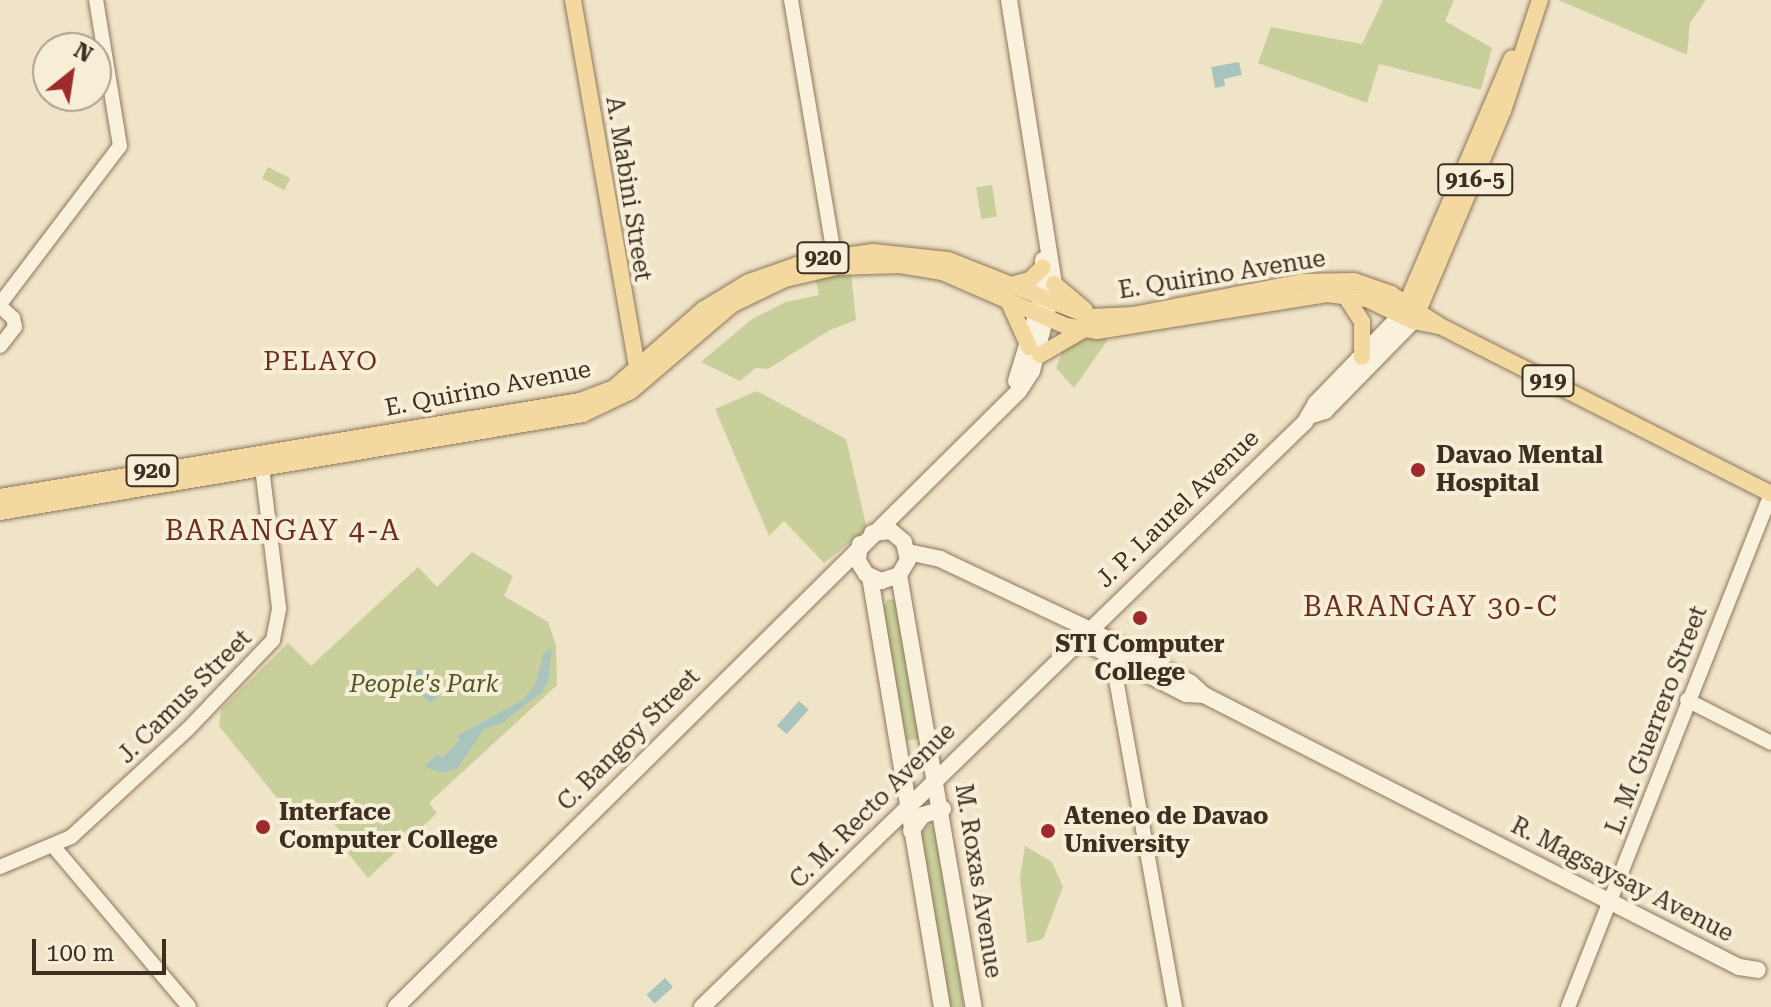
<!DOCTYPE html>
<style>
body{margin:0}
#map{position:relative;width:1771px;height:1007px;overflow:hidden;background:#f0e4c8;font-family:"Roboto Serif",serif}
div>[style]{position:absolute}
.green>*{inset:0;background:#c9cf9b;transform-origin:0 0}
.water>*{inset:0;background:#a9c4bc;transform-origin:0 0}
.roads{filter:drop-shadow(0 0 2px #8d765c) drop-shadow(0 0 2px #8d765c)}
.tertiary>*{height:14px;margin:-7px;padding:0 7px;transform-origin:7px;border-radius:7px;background:#faf1dc}
.secondary>*{height:16px;margin:-8px;padding:0 8px;transform-origin:8px;border-radius:8px;background:#faf1dc}
.primary>*{height:16px;margin:-8px;padding:0 8px;transform-origin:8px;border-radius:8px;background:#f3d9a0}
.dots>*{width:22px;height:22px;translate:-50% -50%;box-sizing:border-box;border:4px solid #f7eed8;border-radius:50%}
span{translate:-50% -50%;white-space:nowrap;text-align:center;line-height:1.15;-webkit-text-stroke:8px #f7eed8;paint-order:stroke}
.shield-label span{padding:2px 6px;background:#f7eed8;border:2px solid;border-radius:6px;-webkit-text-stroke-width:0}
.shield-label{font-size:22px;color:#3d2e20;font-weight:700}
.street-label{font-size:24px;color:#3d2e20}
.poi-label{font-size:24px;color:#3d2e20;font-weight:700}
.left{translate:0 -50%;text-align:left}
.park-label{font-size:24px;color:#4d5a26;font-style:italic}
.neighbourhood-label{font-size:26px;color:#6b2e1e;letter-spacing:2px}
.quarter-label{font-size:28px;color:#6b2e1e;letter-spacing:2px}
.north{position:absolute;left:32px;top:32px;width:80px;height:80px;box-sizing:border-box;background:#f7eed8;border:2px solid #ada18e;border-radius:50%;rotate:30deg;font-size:22px;font-weight:700;line-height:32px;text-align:center;color:#3d2e20}
.north::after{content:'';display:block;margin:auto;width:28px;height:36px;background:#9e2a2b;clip-path:polygon(50% 0,100% 100%,50% 72%,0 100%)}
.scale{position:absolute;left:32px;top:939px;width:134px;height:36px;box-sizing:border-box;border:4px solid #3d2e20;border-top:0;padding-left:10px;font-size:24px;line-height:28px;white-space:nowrap;color:#3d2e20;-webkit-text-stroke:6px #f7eed8;paint-order:stroke}
</style>
<div id="map">
<div class="green">
<div style="clip-path:polygon(1383px 0,1454px 0,1445px 21px,1492px 48px,1481px 90px,1379px 64px,1367px 103px,1258px 63px,1271px 27px,1362px 44px)"></div>
<div style="clip-path:polygon(1558px 0,1706px 0,1690px 23px,1687px 55px)"></div>
<div style="left:268px;top:167px;width:25px;height:13px;rotate:27deg"></div>
<div style="left:992px;top:185px;width:32px;height:16px;rotate:81deg"></div>
<div style="clip-path:polygon(851px 272px,856px 320px,830px 330px,768px 369px,756px 368px,740px 381px,701px 362px,752px 319px,786px 302px,819px 295px,815px 277px)"></div>
<div style="clip-path:polygon(1102px 335px,1107px 341px,1074px 388px,1056px 368px,1065px 345px,1075px 337px)"></div>
<div style="clip-path:polygon(757px 391px,846px 439px,867px 529px,824px 563px,784px 521px,769px 536px,715px 409px)"></div>
<div style="clip-path:polygon(472px 552px,513px 576px,504px 596px,548px 622px,556px 645px,557px 685px,429px 803px,437px 813px,368px 878px,347px 852px,353px 847px,316px 802px,294px 819px,219px 726px,221px 709px,288px 643px,311px 666px,418px 567px,437px 587px)"></div>
<div style="clip-path:polygon(888px 599px,895px 600px,923px 738px,906px 741px,883px 608px)"></div>
<div style="clip-path:polygon(929px 824px,935px 831px,964px 1007px,950px 1007px,921px 833px)"></div>
<div style="clip-path:polygon(1025px 846px,1052px 862px,1063px 887px,1043px 939px,1027px 943px,1020px 878px)"></div>
</div>
<div class="water">
<div style="clip-path:polygon(1239px 62px,1242px 75px,1224px 79px,1225px 86px,1215px 88px,1211px 67px)"></div>
<div style="clip-path:polygon(552px 647px,548px 682px,541px 693px,501px 724px,484px 729px,457px 769px,441px 773px,424px 766px,438px 754px,442px 758px,460px 740px,457px 736px,524px 699px,535px 685px,544px 653px)"></div>
<div style="left:419px;top:668px;width:34px;height:16px;rotate:47deg"></div>
<div style="left:799px;top:701px;width:13px;height:33px;rotate:42deg"></div>
<div style="left:665px;top:978px;width:12px;height:25px;rotate:48deg"></div>
</div>
<div class="roads">
<div class="tertiary">
<div style="left:791px;top:0;width:271px;rotate:80.4deg"></div>
<div style="left:0;top:304px;width:198px;rotate:-52.8deg"></div>
<div style="left:120px;top:146px;width:148px;rotate:-99.3deg"></div>
<div style="left:0;top:306px;width:18px;rotate:43deg"></div>
<div style="left:13px;top:318px;width:9px;rotate:77deg"></div>
<div style="left:15px;top:327px;width:24px;rotate:128deg"></div>
<div style="left:1112px;top:657px;width:356px;rotate:79.8deg"></div>
<div style="left:1687px;top:700px;width:94px;rotate:27.1deg"></div>
<div style="left:54px;top:847px;width:209px;rotate:49.8deg"></div>
<div style="left:0;top:867px;width:77px;rotate:-22.9deg"></div>
<div style="left:71px;top:837px;width:159px;rotate:-42.7deg"></div>
<div style="left:188px;top:729px;width:123px;rotate:-46.3deg"></div>
<div style="left:273px;top:640px;width:33px;rotate:-79deg"></div>
<div style="left:279px;top:608px;width:150px;rotate:-96.9deg"></div>
<div style="left:1568px;top:1007px;width:552px;rotate:-68.41deg"></div>
</div>
<div class="secondary">
<div style="left:1016px;top:381px;width:86px;rotate:-73deg"></div>
<div style="left:1041px;top:299px;width:39px;rotate:-87deg"></div>
<div style="left:1312px;top:415px;width:14px;rotate:-17deg"></div>
<div style="left:1325px;top:411px;width:126px;rotate:-45.6deg"></div>
<div style="left:860px;top:544px;width:17px;rotate:97deg"></div>
<div style="left:858px;top:561px;width:15px;rotate:58deg"></div>
<div style="left:866px;top:574px;width:17px;rotate:25deg"></div>
<div style="left:881px;top:581px;width:19px;rotate:-18deg"></div>
<div style="left:899px;top:575px;width:17px;rotate:-59deg"></div>
<div style="left:908px;top:560px;width:18px;rotate:-103deg"></div>
<div style="left:904px;top:542px;width:17px;rotate:-140deg"></div>
<div style="left:891px;top:531px;width:19px;rotate:174deg"></div>
<div style="left:908px;top:552px;width:33px;rotate:12deg"></div>
<div style="left:940px;top:559px;width:164px;rotate:25.3deg"></div>
<div style="left:1088px;top:629px;width:116px;rotate:27.7deg"></div>
<div style="left:1191px;top:683px;width:18px;rotate:43deg"></div>
<div style="left:1204px;top:695px;width:454px;rotate:27deg"></div>
<div style="left:1609px;top:901px;width:146px;rotate:26.9deg"></div>
<div style="left:1739px;top:967px;width:19px;rotate:9deg"></div>
<div style="left:899px;top:575px;width:438px;rotate:80.2deg"></div>
<div style="left:870px;top:577px;width:436px;rotate:80.5deg"></div>
<div style="left:1078px;top:639px;width:121px;rotate:27deg"></div>
<div style="left:1186px;top:694px;width:18px;rotate:3deg"></div>
<div style="left:911px;top:831px;width:20px;rotate:-53deg"></div>
<div style="left:923px;top:815px;width:21px;rotate:-17deg"></div>
<div style="left:396px;top:1007px;width:876px;rotate:-44.68deg"></div>
<div style="left:1019px;top:391px;width:24px;rotate:-57deg"></div>
<div style="left:1032px;top:371px;width:90px;rotate:-75.8deg"></div>
<div style="left:1054px;top:284px;width:288px;rotate:-99deg"></div>
<div style="left:702px;top:1007px;width:840px;rotate:-44.13deg"></div>
<div style="left:1305px;top:422px;width:22px;rotate:-60deg"></div>
<div style="left:1316px;top:403px;width:122px;rotate:-46deg"></div>
</div>
<div class="primary">
<div style="left:573px;top:0;width:386px;rotate:80.1deg"></div>
<div style="left:1054px;top:284px;width:40px;rotate:40deg"></div>
<div style="left:1011px;top:285px;width:20px;rotate:-15deg"></div>
<div style="left:1030px;top:280px;width:18px;rotate:-45deg"></div>
<div style="left:1344px;top:294px;width:33px;rotate:57deg"></div>
<div style="left:1362px;top:322px;width:35px;rotate:90deg"></div>
<div style="left:1007px;top:298px;width:54px;rotate:65.8deg"></div>
<div style="left:1403px;top:312px;width:276px;rotate:-66.8deg"></div>
<div style="left:1415px;top:318px;width:225px;rotate:-67deg"></div>
<div style="left:1503px;top:111px;width:117px;rotate:-71.6deg"></div>
<div style="left:1040px;top:355px;width:50px;rotate:-30.2deg"></div>
<div style="left:0;top:497px;width:588px;rotate:-9.4deg"></div>
<div style="left:580px;top:401px;width:36px;rotate:-21deg"></div>
<div style="left:614px;top:388px;width:120px;rotate:-41.3deg"></div>
<div style="left:704px;top:309px;width:52px;rotate:-31deg"></div>
<div style="left:749px;top:282px;width:64px;rotate:-19.3deg"></div>
<div style="left:809px;top:261px;width:65px;rotate:-8deg"></div>
<div style="left:873px;top:252px;width:75px;rotate:6.1deg"></div>
<div style="left:948px;top:260px;width:155px;rotate:21.6deg"></div>
<div style="left:1092px;top:317px;width:41px;rotate:-2.8deg"></div>
<div style="left:1133px;top:315px;width:172px;rotate:-11deg"></div>
<div style="left:1302px;top:282px;width:52px;rotate:-1.1deg"></div>
<div style="left:1354px;top:281px;width:39px;rotate:19deg"></div>
<div style="left:1391px;top:294px;width:59px;rotate:33.1deg"></div>
<div style="left:1440px;top:326px;width:371px;rotate:26.9deg"></div>
<div style="left:0;top:512px;width:591px;rotate:-9.54deg"></div>
<div style="left:583px;top:414px;width:53px;rotate:-25.6deg"></div>
<div style="left:631px;top:391px;width:134px;rotate:-40.5deg"></div>
<div style="left:733px;top:304px;width:58px;rotate:-25.7deg"></div>
<div style="left:785px;top:279px;width:52px;rotate:-13.2deg"></div>
<div style="left:836px;top:267px;width:64px;rotate:-1.8deg"></div>
<div style="left:900px;top:265px;width:43px;rotate:9.5deg"></div>
<div style="left:942px;top:272px;width:135px;rotate:23.5deg"></div>
<div style="left:1066px;top:326px;width:31px;rotate:9deg"></div>
<div style="left:1097px;top:331px;width:233px;rotate:-9.1deg"></div>
<div style="left:1327px;top:294px;width:40px;rotate:7.1deg"></div>
<div style="left:1367px;top:299px;width:51px;rotate:25.6deg"></div>
<div style="left:1413px;top:321px;width:26px;rotate:11deg"></div>
</div>
</div>
<div class="dots">
<div style="left:1418px;top:470px;background:#9e2a2b"></div>
<div style="left:1140px;top:618px;background:#9e2a2b"></div>
<div style="left:263px;top:827px;background:#9e2a2b"></div>
<div style="left:1048px;top:831px;background:#9e2a2b"></div>
</div>
<div class="shield-label">
<span style="left:1475px;top:180px">916-5</span>
<span style="left:823px;top:258px">920</span>
<span style="left:1548px;top:381px">919</span>
<span style="left:152px;top:471px">920</span>
</div>
<div class="street-label">
<span style="left:628px;top:189px;rotate:81deg">A. Mabini Street</span>
<span style="left:1222px;top:275px;rotate:-9deg">E. Quirino Avenue</span>
<span style="left:488px;top:389px;rotate:-11deg">E. Quirino Avenue</span>
<span style="left:1178px;top:509px;rotate:-44deg">J. P. Laurel Avenue</span>
<span style="left:185px;top:697px;rotate:-45deg">J. Camus Street</span>
<span style="left:1657px;top:720px;rotate:-69deg">L. M. Guerrero Street</span>
<span style="left:629px;top:740px;rotate:-45deg">C. Bangoy Street</span>
<span style="left:873px;top:806px;rotate:-45deg">C. M. Recto Avenue</span>
<span style="left:1622px;top:880px;rotate:27deg">R. Magsaysay Avenue</span>
<span style="left:978px;top:881px;rotate:81deg">M. Roxas Avenue</span>
</div>
<div class="poi-label">
<span class="left" style="left:1436px;top:470px">Davao Mental<br>Hospital</span>
<span style="left:1140px;top:659px">STI Computer<br>College</span>
<span class="left" style="left:279px;top:827px">Interface<br>Computer College</span>
<span class="left" style="left:1064px;top:831px">Ateneo de Davao<br>University</span>
</div>
<div class="park-label">
<span style="left:424px;top:685px">People's Park</span>
</div>
<div class="neighbourhood-label">
<span style="left:321px;top:362px">PELAYO</span>
</div>
<div class="quarter-label">
<span style="left:283px;top:531px">BARANGAY 4-A</span>
<span style="left:1431px;top:607px">BARANGAY 30-C</span>
</div>
<div class="north">N</div>
<div class="scale">100 m</div>
</div>
